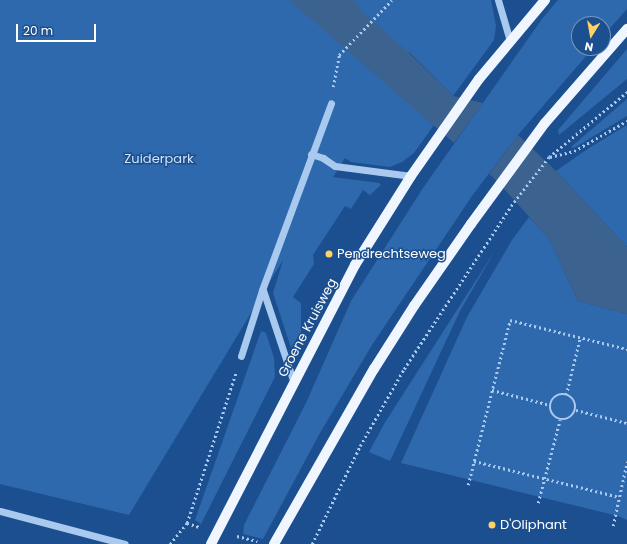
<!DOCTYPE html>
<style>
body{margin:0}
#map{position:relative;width:627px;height:544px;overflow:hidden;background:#1b4f8f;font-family:Poppins,sans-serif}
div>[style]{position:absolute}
.green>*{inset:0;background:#2e69ad}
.water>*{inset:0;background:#3c6290}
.path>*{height:2.5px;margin-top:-1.25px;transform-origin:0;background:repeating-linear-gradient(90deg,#a9c9ee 0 2px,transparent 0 5px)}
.path>.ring{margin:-1.25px;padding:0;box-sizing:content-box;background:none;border:2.5px solid #a9c9ee;border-radius:50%}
.minor>*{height:7px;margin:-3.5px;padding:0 3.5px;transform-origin:3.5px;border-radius:3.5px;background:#a9c9ee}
.major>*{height:10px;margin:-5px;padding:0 5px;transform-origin:5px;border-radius:5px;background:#f0f6ff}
.dots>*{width:11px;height:11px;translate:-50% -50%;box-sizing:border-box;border:2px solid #1b4f8f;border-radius:50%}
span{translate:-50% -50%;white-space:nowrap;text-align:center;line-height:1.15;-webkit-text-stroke:3px #1b4f8f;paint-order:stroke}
.park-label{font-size:13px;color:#cfe3fa}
.poi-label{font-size:13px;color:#fff}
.left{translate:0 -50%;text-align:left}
.street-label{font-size:13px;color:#fff}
.north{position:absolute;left:571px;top:16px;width:40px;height:40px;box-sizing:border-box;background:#1b4f8f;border:1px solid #7695bc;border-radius:50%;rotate:191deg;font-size:11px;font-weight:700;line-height:16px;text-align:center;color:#fff}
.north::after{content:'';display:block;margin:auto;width:14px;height:18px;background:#ffd166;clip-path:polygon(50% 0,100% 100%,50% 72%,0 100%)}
.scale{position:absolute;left:16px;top:24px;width:80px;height:18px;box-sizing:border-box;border:2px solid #fff;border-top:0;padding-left:5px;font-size:12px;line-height:14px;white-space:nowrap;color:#fff;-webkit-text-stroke:3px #1b4f8f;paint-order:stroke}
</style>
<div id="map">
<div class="green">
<div style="clip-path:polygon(0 0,491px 0,496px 26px,494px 40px,453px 96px,409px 52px,388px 85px,434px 125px,414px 153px,402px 162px,390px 167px,351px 162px,345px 158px,333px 177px,379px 183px,381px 185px,370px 195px,363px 190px,351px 209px,345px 206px,313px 255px,314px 264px,293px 297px,301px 303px,301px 332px,291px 348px,273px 293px,283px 260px,129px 515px,0 484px)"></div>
<div style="clip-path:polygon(558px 0,627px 0,627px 9px,603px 36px,603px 24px,579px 24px,579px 48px,593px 48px,518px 135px,472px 196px,372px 345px,320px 433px,263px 539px,243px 534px,244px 525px,306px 403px,351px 301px,423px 188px,542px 19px)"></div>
<div style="clip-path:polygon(627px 49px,627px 79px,559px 135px,558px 130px)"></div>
<div style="clip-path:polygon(627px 99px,627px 116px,574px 148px,571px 147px)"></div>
<div style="clip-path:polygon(627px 125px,627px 247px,556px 171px,589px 148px)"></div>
<div style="clip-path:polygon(529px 217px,549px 239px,578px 301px,627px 314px,627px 520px,618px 516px,401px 463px,467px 317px,512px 240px)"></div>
<div style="clip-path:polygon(496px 249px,460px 311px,390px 461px,369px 452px,384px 424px)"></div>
<div style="clip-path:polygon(261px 331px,266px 333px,274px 358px,275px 377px,201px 524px,195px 520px)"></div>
</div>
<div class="water">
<div style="clip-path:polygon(289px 0,354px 0,362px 11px,407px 51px,453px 96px,483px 103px,454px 143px)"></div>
<div style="clip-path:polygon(518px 135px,556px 171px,627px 247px,627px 314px,578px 301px,549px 239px,498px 182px,489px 174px)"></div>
</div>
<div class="path">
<div style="left:333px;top:87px;width:33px;rotate:-79deg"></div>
<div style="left:339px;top:55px;width:76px;rotate:-46.1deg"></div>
<div style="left:550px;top:157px;width:25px;rotate:-14deg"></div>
<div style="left:574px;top:151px;width:61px;rotate:-29.5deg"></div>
<div style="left:492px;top:390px;width:60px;rotate:14.5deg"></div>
<div class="ring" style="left:550px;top:394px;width:23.5px;height:23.5px"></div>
<div style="left:566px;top:395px;width:59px;rotate:-76.2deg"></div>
<div style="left:576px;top:410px;width:53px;rotate:14.3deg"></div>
<div style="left:474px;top:461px;width:149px;rotate:13.9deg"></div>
<div style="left:468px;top:485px;width:170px;rotate:-75.7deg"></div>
<div style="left:510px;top:320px;width:121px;rotate:13.9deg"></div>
<div style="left:538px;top:503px;width:86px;rotate:-75.2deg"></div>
<div style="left:187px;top:523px;width:13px;rotate:18deg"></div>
<div style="left:613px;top:526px;width:66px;rotate:-77.7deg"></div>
<div style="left:237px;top:536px;width:21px;rotate:14deg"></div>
<div style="left:170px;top:544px;width:27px;rotate:-51deg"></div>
<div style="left:187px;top:523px;width:159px;rotate:-72deg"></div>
<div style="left:312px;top:544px;width:109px;rotate:-63.9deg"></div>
<div style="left:360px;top:446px;width:89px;rotate:-60.3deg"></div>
<div style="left:404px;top:369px;width:195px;rotate:-56.7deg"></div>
<div style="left:511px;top:206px;width:62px;rotate:-52.2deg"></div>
<div style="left:549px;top:157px;width:102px;rotate:-39.8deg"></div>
</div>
<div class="minor">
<div style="left:498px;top:0;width:43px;rotate:73.7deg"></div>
<div style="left:311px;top:154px;width:13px;rotate:18deg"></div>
<div style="left:323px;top:158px;width:14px;rotate:34deg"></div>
<div style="left:335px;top:166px;width:77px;rotate:7.5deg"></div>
<div style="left:263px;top:290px;width:98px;rotate:71.6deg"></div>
<div style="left:241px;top:356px;width:69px;rotate:-72.3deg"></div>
<div style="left:262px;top:290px;width:199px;rotate:-69.7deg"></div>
<div style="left:0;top:511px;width:129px;rotate:14.8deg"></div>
</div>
<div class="major">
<div style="left:211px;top:544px;width:314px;rotate:-62.7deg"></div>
<div style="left:355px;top:265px;width:105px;rotate:-57.8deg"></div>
<div style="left:411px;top:176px;width:118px;rotate:-55deg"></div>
<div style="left:479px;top:79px;width:103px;rotate:-50.1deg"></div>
<div style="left:274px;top:544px;width:202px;rotate:-60.3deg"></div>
<div style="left:374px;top:369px;width:75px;rotate:-57.6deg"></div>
<div style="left:414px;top:306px;width:100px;rotate:-55.2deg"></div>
<div style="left:471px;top:224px;width:125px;rotate:-53.8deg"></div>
<div style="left:545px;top:123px;width:125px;rotate:-48.9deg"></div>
</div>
<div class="dots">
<div style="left:329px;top:254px;background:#ffd166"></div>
<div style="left:492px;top:525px;background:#ffd166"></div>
</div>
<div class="park-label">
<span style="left:159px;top:159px">Zuiderpark</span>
</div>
<div class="poi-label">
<span class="left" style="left:337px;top:254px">Pendrechtseweg</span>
<span class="left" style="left:500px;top:525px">D'Oliphant</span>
</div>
<div class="street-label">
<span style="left:308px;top:328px;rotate:-62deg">Groene Kruisweg</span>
</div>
<div class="north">N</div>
<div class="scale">20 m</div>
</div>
